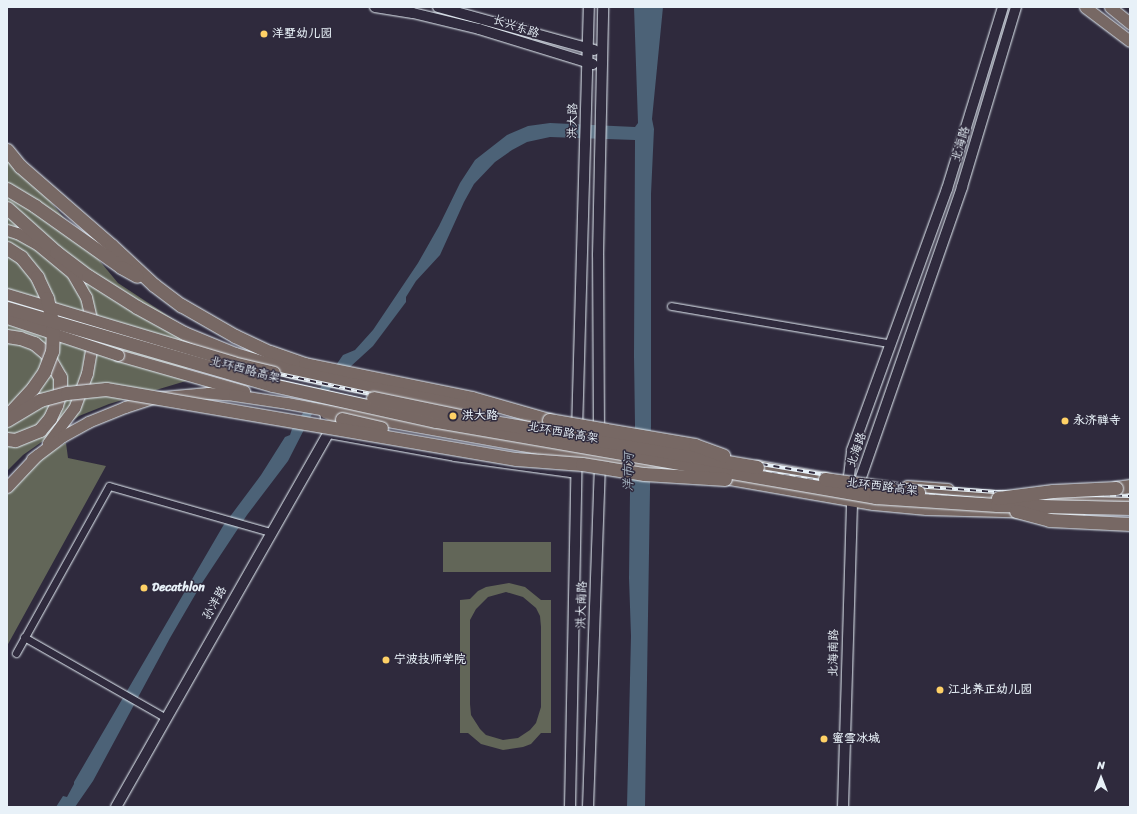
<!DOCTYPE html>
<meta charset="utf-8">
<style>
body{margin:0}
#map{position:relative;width:1137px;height:814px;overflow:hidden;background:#2f2a3d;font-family:Sriracha,"LXGW WenKai TC",sans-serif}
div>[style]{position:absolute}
.green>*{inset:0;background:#626658;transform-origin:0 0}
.water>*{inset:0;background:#4c6277}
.roads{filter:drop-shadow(0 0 1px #e8f1f8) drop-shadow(0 0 1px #e8f1f8)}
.street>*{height:7px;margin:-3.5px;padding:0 3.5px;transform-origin:3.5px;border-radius:3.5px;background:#2f2a3d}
.secondary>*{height:10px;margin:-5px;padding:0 5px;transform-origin:5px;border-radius:5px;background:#2f2a3d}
.primary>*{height:11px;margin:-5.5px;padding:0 5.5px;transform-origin:5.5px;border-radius:5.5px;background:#776864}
.highway>*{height:13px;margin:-6.5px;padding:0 6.5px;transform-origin:6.5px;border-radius:6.5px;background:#776864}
.rail>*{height:3.5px;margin-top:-1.75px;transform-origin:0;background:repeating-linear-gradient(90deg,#2f2a3d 0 6px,#e8f1f8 0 12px);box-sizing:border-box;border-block:1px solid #e8f1f8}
.bridges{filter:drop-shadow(0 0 1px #e8f1f8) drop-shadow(0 0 1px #e8f1f8)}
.primary-bridge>*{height:11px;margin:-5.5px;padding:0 5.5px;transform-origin:5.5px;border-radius:5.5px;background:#776864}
.highway-bridge>*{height:13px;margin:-6.5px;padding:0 6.5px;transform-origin:6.5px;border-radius:6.5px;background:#776864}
.dots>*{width:11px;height:11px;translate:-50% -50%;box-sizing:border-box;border:2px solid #2f2a3d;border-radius:50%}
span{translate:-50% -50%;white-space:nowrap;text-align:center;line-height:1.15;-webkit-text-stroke:3px #2f2a3d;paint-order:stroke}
.street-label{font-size:12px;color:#e8f1f8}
.poi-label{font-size:12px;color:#e8f1f8;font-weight:700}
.left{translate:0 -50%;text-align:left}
.water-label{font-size:13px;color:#aab8c4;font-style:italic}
.frame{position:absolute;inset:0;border:8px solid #e8f1f8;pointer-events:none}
.north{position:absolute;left:1081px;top:758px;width:40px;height:40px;-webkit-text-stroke:3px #2f2a3d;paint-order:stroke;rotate:0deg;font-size:11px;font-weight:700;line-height:16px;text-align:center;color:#e8f1f8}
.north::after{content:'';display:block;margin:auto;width:14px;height:18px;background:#e8f1f8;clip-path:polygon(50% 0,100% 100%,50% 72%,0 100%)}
</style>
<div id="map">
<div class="green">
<div style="clip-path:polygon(7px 158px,15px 170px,49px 200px,118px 283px,191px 331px,186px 381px,109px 404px,79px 416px,23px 455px,7px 471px)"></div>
<div style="clip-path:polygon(66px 443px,68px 458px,106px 466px,7px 646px,7px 495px,29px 469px,46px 454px)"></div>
<div style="left:443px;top:542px;width:108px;height:30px"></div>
<div style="clip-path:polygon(evenodd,509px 583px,525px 587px,541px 600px,551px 600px,551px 733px,541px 733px,531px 744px,523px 747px,503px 750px,481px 744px,468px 733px,460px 733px,460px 600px,470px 599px,478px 591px,486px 587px,509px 583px,506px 592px,523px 597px,536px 608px,540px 616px,541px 627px,541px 707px,536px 723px,530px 730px,518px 738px,503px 740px,486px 735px,480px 729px,471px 715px,470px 704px,470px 620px,476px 609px,488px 597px,506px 592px)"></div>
</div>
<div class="water">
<div style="clip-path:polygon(634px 7px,663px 7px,652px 119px,654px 129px,651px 194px,651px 425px,645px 807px,627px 807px,631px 636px,629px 578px,630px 492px,633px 476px,635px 425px,634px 356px,635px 140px,550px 137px,527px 142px,512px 150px,495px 162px,474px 184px,464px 202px,440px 255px,416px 281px,406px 297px,406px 302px,373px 346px,338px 378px,312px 414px,288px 461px,247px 515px,202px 583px,170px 638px,93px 781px,75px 807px,56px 807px,63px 796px,67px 797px,74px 784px,74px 782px,223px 526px,261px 475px,285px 437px,290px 435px,292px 429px,343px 355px,355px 350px,373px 330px,418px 263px,439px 226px,460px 183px,475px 160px,507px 135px,528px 126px,550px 123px,635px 127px,638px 123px)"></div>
</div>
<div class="roads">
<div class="street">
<div style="left:671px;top:306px;width:220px;rotate:9.7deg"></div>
<div style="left:328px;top:434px;width:128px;rotate:10.3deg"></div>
<div style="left:454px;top:457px;width:124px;rotate:7.9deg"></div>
<div style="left:24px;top:637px;width:163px;rotate:29.7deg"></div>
<div style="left:16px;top:653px;width:191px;rotate:-60.9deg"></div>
<div style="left:109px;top:486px;width:168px;rotate:15.9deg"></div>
</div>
<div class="secondary">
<div style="left:375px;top:7px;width:38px;rotate:9deg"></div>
<div style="left:413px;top:13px;width:68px;rotate:13.6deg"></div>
<div style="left:479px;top:29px;width:119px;rotate:17.1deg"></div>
<div style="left:438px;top:7px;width:162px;rotate:15.4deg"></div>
<div style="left:577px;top:431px;width:424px;rotate:-88.4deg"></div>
<div style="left:599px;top:435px;width:180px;rotate:-90.3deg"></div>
<div style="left:598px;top:255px;width:248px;rotate:-88.8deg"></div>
<div style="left:857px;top:489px;width:320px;rotate:-70.8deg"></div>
<div style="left:962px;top:187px;width:188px;rotate:-73.3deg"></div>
<div style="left:116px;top:807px;width:429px;rotate:-60.4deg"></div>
<div style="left:328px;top:434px;width:23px;rotate:-97deg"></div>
<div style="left:570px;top:807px;width:350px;rotate:-88.9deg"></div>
<div style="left:588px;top:807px;width:346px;rotate:-88deg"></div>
<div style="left:843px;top:807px;width:307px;rotate:-88.3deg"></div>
<div style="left:852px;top:500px;width:24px;rotate:-97deg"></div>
<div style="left:849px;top:476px;width:26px;rotate:-83deg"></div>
<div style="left:852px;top:450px;width:278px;rotate:-70deg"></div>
<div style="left:947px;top:189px;width:190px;rotate:-72.9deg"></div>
</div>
<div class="primary">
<div style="left:1085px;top:7px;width:56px;rotate:37.1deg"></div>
<div style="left:1110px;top:7px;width:26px;rotate:39deg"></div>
<div style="left:7px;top:230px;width:10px;rotate:17deg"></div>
<div style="left:17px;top:233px;width:23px;rotate:29deg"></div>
<div style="left:37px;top:244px;width:45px;rotate:39.6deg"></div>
<div style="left:72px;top:273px;width:28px;rotate:60deg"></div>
<div style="left:86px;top:297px;width:37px;rotate:77deg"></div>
<div style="left:94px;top:333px;width:41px;rotate:99.9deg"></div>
<div style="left:87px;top:373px;width:37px;rotate:110deg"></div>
<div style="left:74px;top:408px;width:44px;rotate:126.6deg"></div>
<div style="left:118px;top:355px;width:131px;rotate:15.9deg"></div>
<div style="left:32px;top:459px;width:39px;rotate:-37deg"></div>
<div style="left:63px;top:436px;width:29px;rotate:-29deg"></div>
<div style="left:88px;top:422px;width:40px;rotate:-22deg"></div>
<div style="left:125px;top:407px;width:28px;rotate:-18deg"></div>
<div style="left:152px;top:398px;width:56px;rotate:-5.1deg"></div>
<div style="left:208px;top:393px;width:26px;rotate:4deg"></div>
<div style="left:234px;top:395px;width:54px;rotate:8.6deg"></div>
<div style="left:287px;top:403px;width:259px;rotate:10.2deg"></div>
<div style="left:542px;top:449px;width:147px;rotate:9deg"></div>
<div style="left:718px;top:477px;width:157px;rotate:9.9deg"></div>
<div style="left:873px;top:504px;width:53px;rotate:5.4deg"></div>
<div style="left:926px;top:509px;width:152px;rotate:1.5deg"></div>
<div style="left:907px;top:486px;width:41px;rotate:4.2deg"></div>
<div style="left:7px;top:487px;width:44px;rotate:-46.8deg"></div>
</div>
<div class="highway">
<div style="left:7px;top:150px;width:21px;rotate:51deg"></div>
<div style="left:20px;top:166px;width:121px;rotate:41deg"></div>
<div style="left:111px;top:245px;width:59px;rotate:42.9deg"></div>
<div style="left:154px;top:285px;width:34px;rotate:37deg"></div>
<div style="left:181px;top:305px;width:62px;rotate:29.9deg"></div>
<div style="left:235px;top:336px;width:38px;rotate:25deg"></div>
<div style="left:270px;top:352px;width:37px;rotate:19deg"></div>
<div style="left:305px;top:364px;width:170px;rotate:11.5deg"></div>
<div style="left:472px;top:398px;width:80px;rotate:15.9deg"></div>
<div style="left:7px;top:189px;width:33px;rotate:31deg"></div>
<div style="left:35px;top:206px;width:105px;rotate:35.3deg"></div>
<div style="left:121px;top:267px;width:18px;rotate:29deg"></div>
<div style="left:7px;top:208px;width:66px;rotate:41.9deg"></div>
<div style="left:56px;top:252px;width:40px;rotate:37deg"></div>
<div style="left:88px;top:276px;width:58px;rotate:32.3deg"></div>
<div style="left:137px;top:307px;width:54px;rotate:29deg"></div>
<div style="left:184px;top:333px;width:55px;rotate:22.4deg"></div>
<div style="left:235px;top:354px;width:59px;rotate:16.9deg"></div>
<div style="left:291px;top:371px;width:60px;rotate:12.4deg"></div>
<div style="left:350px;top:384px;width:143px;rotate:10.9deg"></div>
<div style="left:7px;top:336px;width:13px;rotate:9deg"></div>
<div style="left:20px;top:338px;width:15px;rotate:20deg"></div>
<div style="left:34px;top:343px;width:16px;rotate:40deg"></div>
<div style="left:46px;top:353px;width:28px;rotate:60deg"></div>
<div style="left:60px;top:377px;width:15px;rotate:90deg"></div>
<div style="left:60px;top:392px;width:14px;rotate:107deg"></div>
<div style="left:56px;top:405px;width:14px;rotate:115deg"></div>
<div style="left:50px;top:418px;width:16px;rotate:130deg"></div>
<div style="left:40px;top:430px;width:27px;rotate:158deg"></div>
<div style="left:15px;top:440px;width:8px;rotate:-173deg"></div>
<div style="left:325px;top:411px;width:19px;rotate:25deg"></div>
<div style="left:757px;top:467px;width:69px;rotate:10deg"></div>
<div style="left:1116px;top:488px;width:14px;rotate:-8deg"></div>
<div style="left:936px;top:493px;width:86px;rotate:4deg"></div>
<div style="left:1022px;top:499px;width:108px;rotate:0.5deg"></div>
</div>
</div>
<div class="rail">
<div style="left:7px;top:291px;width:280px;rotate:17deg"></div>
<div style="left:275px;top:373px;width:183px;rotate:12.3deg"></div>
<div style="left:454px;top:412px;width:426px;rotate:9.6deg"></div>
<div style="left:874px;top:483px;width:122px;rotate:4.2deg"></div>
<div style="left:996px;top:492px;width:134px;rotate:1.7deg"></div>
<div style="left:7px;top:303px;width:277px;rotate:16.1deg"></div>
<div style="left:273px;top:380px;width:183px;rotate:12.6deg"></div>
<div style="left:452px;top:420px;width:429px;rotate:9.4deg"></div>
<div style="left:875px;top:490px;width:123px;rotate:5.1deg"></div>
<div style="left:998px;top:501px;width:132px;rotate:1.3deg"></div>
</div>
<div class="bridges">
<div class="primary-bridge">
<div style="left:7px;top:294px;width:236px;rotate:16.7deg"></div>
<div style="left:233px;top:362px;width:42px;rotate:13.7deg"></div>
<div style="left:7px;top:318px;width:117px;rotate:18.4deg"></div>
</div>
<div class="highway-bridge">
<div style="left:7px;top:248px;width:17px;rotate:33deg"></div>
<div style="left:21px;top:257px;width:26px;rotate:51deg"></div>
<div style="left:37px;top:277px;width:23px;rotate:65deg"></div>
<div style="left:47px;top:298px;width:30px;rotate:78deg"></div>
<div style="left:53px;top:327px;width:24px;rotate:92deg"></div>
<div style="left:52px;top:351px;width:22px;rotate:111deg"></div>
<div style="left:44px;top:372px;width:19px;rotate:125deg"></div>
<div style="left:33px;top:388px;width:33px;rotate:133deg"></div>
<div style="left:7px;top:308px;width:276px;rotate:16.2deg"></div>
<div style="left:272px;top:385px;width:168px;rotate:12.4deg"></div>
<div style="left:436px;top:421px;width:446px;rotate:9.8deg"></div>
<div style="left:875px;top:497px;width:122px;rotate:3.8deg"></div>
<div style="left:997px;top:505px;width:133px;rotate:1.3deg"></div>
<div style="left:373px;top:398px;width:99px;rotate:11.7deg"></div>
<div style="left:470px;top:418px;width:291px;rotate:9.7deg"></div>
<div style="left:342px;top:419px;width:40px;rotate:13deg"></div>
<div style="left:7px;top:420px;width:39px;rotate:-31deg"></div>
<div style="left:40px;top:400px;width:28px;rotate:-15deg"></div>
<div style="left:67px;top:393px;width:39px;rotate:-6deg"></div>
<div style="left:106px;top:389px;width:416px;rotate:9.7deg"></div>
<div style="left:516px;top:459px;width:66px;rotate:4.3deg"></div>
<div style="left:582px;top:464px;width:63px;rotate:9.2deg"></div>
<div style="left:644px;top:474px;width:81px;rotate:3.5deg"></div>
<div style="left:549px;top:420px;width:148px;rotate:9.7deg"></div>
<div style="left:695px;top:445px;width:30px;rotate:20deg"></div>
<div style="left:825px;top:479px;width:94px;rotate:8deg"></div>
<div style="left:998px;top:498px;width:55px;rotate:-7.3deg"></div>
<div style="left:1053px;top:491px;width:63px;rotate:-2.7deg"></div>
<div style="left:1016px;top:511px;width:34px;rotate:15deg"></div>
<div style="left:1049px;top:520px;width:81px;rotate:2.8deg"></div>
</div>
</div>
<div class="dots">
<div style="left:264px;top:34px;background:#ffd166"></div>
<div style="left:453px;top:416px;background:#ffd166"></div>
<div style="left:1065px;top:421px;background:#ffd166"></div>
<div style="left:144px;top:588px;background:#ffd166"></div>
<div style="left:386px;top:660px;background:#ffd166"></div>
<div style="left:940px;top:690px;background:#ffd166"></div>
<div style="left:824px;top:739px;background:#ffd166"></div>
</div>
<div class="street-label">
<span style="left:516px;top:27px;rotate:18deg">长兴东路</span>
<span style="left:573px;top:121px;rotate:-88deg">洪大路</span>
<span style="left:961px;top:144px;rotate:-73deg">北海路</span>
<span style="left:245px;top:370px;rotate:15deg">北环西路高架</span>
<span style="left:563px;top:433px;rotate:10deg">北环西路高架</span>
<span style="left:857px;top:450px;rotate:-71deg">北海路</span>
<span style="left:882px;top:487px;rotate:7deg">北环西路高架</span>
<span style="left:215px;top:603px;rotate:-60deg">孙洋路</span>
<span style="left:582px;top:605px;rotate:-88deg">洪大南路</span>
<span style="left:834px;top:653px;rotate:-89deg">北海南路</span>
</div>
<div class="poi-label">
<span class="left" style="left:272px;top:34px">洋墅幼儿园</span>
<span class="left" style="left:462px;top:416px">洪大路</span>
<span class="left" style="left:1073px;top:421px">永济禅寺</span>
<span class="left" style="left:152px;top:588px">Decathlon</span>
<span class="left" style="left:394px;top:660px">宁波技师学院</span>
<span class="left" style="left:948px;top:690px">江北养正幼儿园</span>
<span class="left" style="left:832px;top:739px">蜜雪冰城</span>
</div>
<div class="water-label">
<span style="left:629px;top:472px;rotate:-89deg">洋市河</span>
</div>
<div class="frame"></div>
<div class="north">N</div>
</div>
